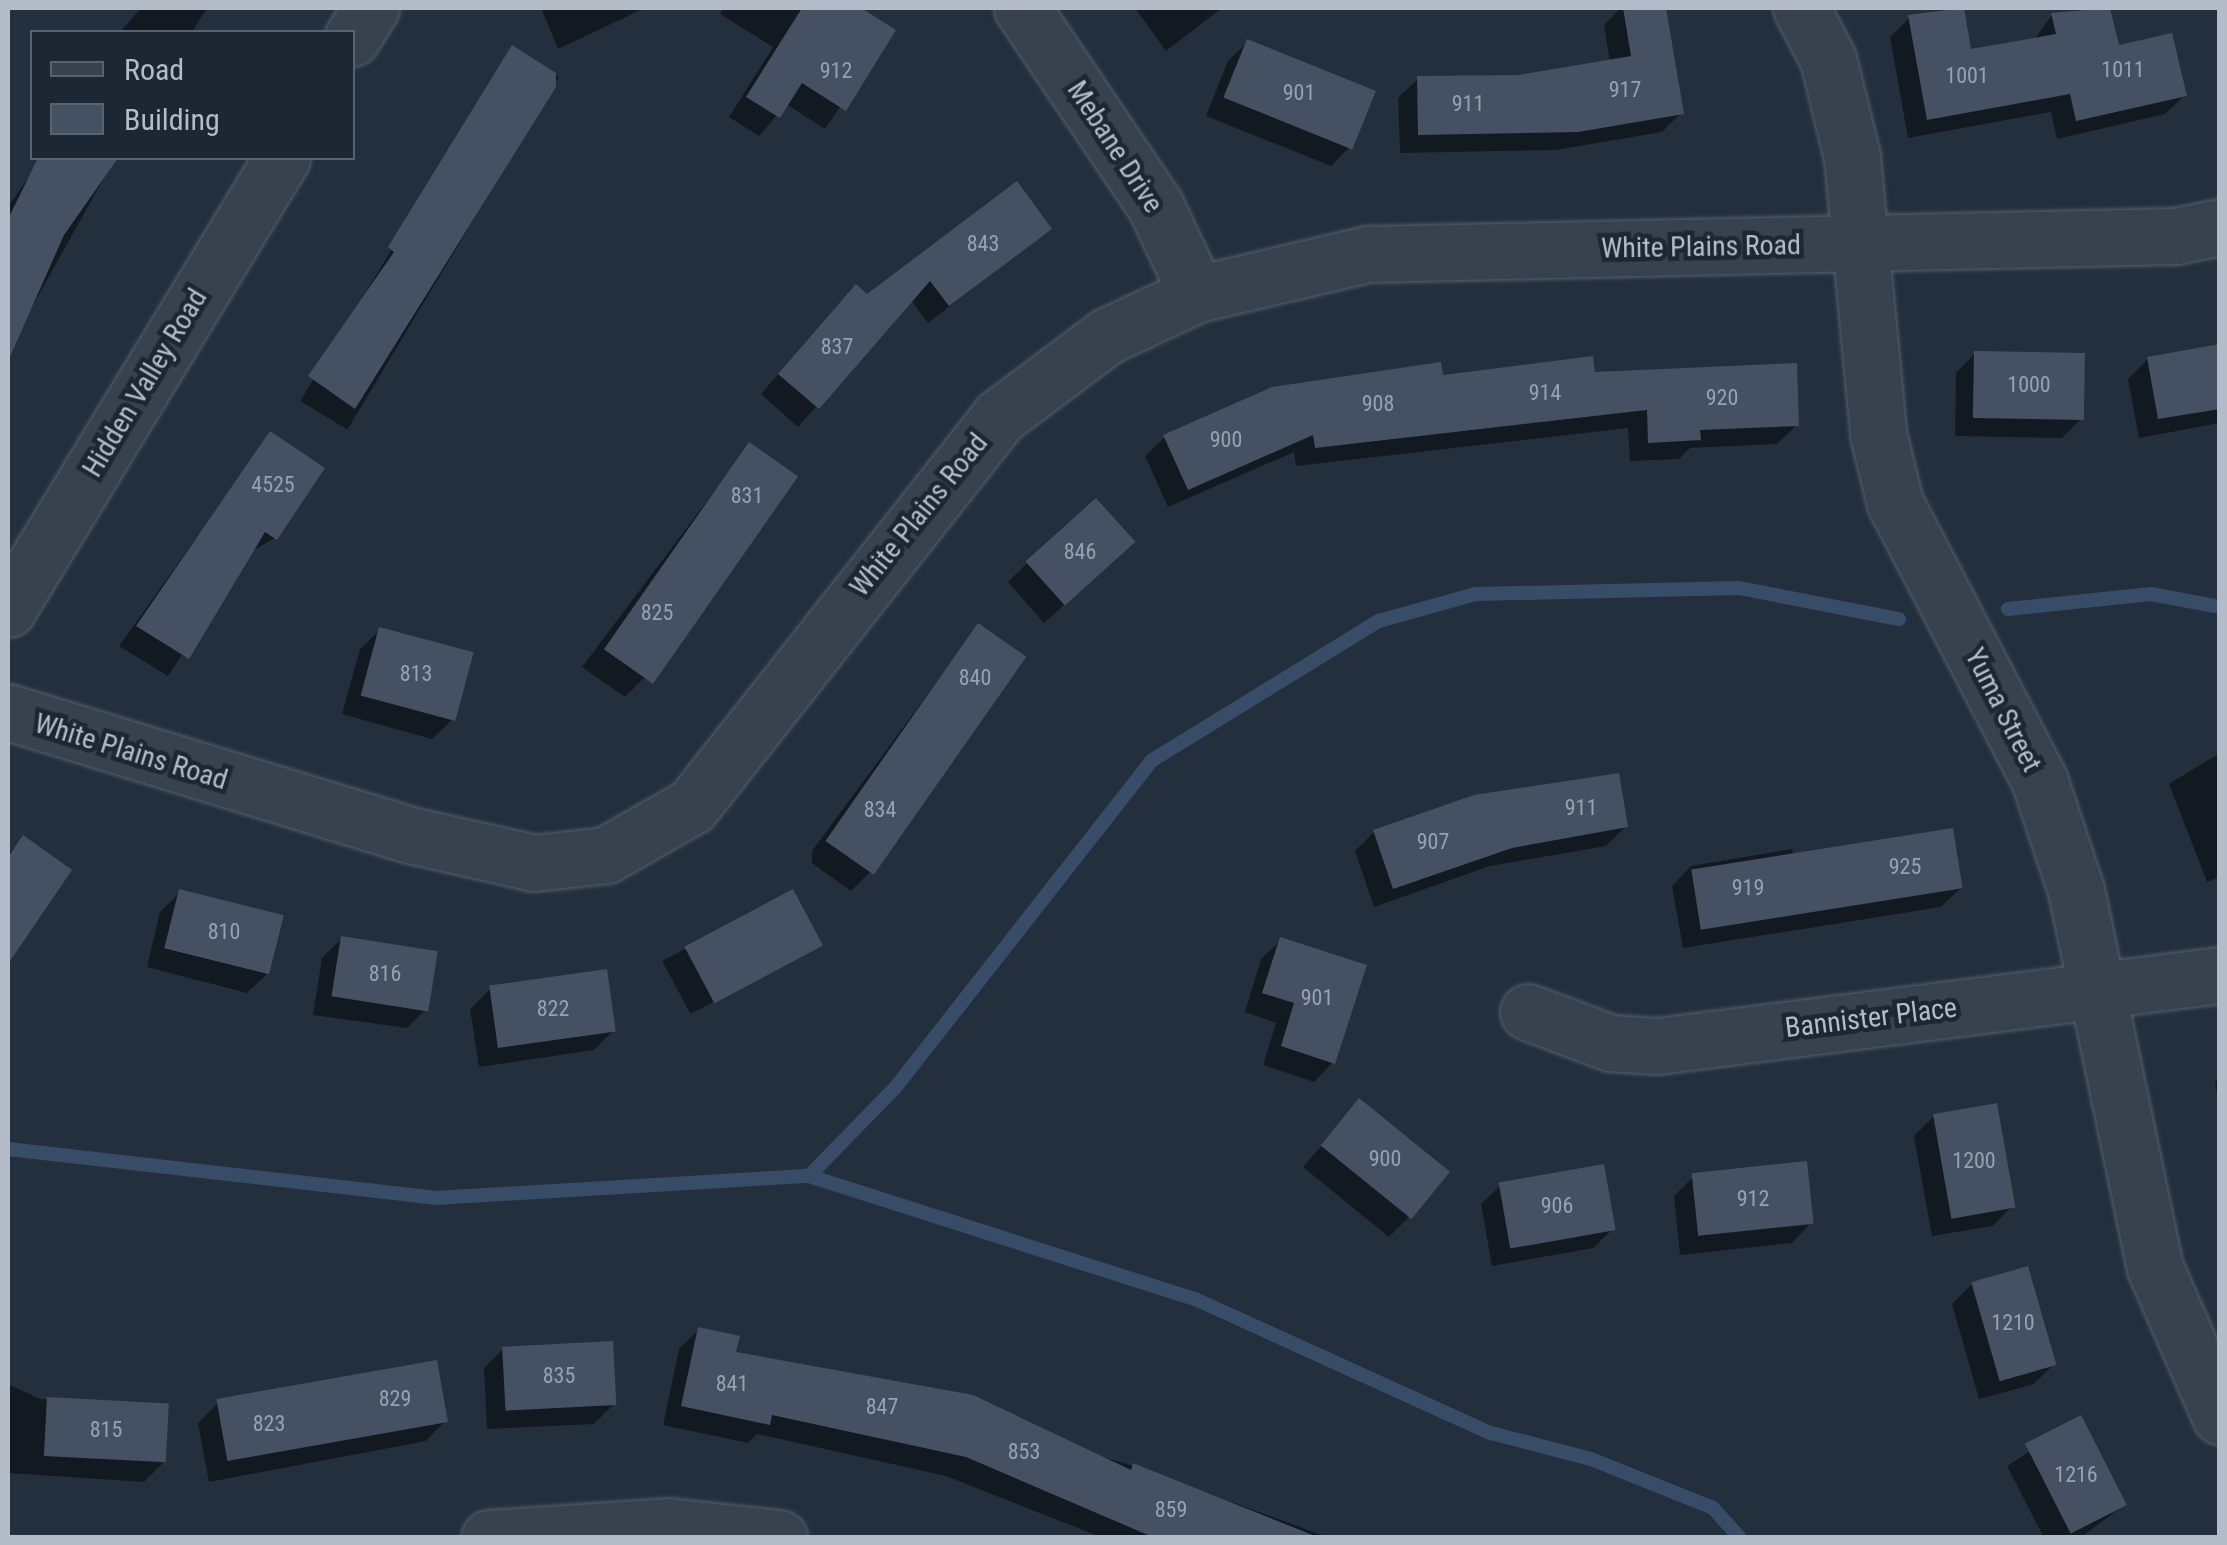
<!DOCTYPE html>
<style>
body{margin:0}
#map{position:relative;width:2227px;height:1545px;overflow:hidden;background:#242f3e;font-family:"Roboto Condensed",sans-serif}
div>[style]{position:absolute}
.shadow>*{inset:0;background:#0007;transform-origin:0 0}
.stream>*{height:14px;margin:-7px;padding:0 7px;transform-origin:7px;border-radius:7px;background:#394c67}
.building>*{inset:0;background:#455162;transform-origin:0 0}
.roads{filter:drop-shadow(0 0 2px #565f6c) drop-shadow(0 0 2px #565f6c)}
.minor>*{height:55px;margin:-27.5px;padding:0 27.5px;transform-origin:27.5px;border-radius:27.5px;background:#38414e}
span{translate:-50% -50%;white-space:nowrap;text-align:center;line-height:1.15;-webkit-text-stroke:9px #1d2633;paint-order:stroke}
.number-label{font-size:22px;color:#98a1af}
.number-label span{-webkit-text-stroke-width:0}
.street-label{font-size:28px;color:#b4bcc9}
.frame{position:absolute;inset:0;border:10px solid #b4bcc9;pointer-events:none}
.legend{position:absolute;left:30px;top:30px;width:325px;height:130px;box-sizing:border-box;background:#1d2633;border:2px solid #59626f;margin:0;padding:12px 18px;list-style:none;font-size:30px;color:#b4bcc9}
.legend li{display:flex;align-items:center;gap:20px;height:50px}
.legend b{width:50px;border:2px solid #59626f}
</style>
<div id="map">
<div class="shadow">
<div style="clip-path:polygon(141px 8px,207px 8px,192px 32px,120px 32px)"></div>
<div style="clip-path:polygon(541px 8px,645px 8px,558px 49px)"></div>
<div style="clip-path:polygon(724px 8px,856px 8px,893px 31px,825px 129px,786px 104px,759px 136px,729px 117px,773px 47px,720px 14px)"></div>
<div style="clip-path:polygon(1135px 8px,1222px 8px,1166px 51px)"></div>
<div style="clip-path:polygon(1621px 8px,1664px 8px,1681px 113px,1662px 132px,1556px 150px,1400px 153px,1398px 98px,1418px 79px,1519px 78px,1610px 62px,1604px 25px)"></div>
<div style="clip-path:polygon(2108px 8px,2117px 48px,2185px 95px,2165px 114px,2057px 139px,2051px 112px,1908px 138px,1890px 37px,1909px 18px,1969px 52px,2034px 40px,2052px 15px)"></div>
<div style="clip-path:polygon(1247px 42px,1350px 147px,1331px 166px,1206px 116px,1228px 61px)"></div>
<div style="left:512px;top:49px;width:55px;height:411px;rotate:31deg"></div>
<div style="clip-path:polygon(42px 158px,115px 158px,8px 350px,8px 207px)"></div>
<div style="clip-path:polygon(1049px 229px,928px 323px,911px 300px,798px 427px,761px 394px,837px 306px)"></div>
<div style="clip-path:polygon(2220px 347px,2220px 423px,2139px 438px,2128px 379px,2148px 359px)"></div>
<div style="clip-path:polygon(1975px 353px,2081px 419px,2062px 438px,1955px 436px,1956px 373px)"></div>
<div style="clip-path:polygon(1593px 375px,1797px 425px,1777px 444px,1690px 448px,1679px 459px,1630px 461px,1628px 428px,1296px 466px,1294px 452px,1168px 507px,1145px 456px,1165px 437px)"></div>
<div style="clip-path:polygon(271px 434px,275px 538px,249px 553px,168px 676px,119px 646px)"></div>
<div style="clip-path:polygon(749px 445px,644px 678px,625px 697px,582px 667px)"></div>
<div style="clip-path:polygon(1113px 561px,1044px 623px,1008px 582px,1027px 563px)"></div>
<div style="clip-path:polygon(978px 626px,870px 872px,851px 891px,812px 863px,812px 851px)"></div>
<div style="clip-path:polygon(380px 630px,452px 720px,432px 739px,342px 714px,360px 649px)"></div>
<div style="clip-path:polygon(2220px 753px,2220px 877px,2207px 882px,2169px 784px)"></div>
<div style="clip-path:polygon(1626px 826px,1606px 846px,1490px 866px,1374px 907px,1355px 851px,1374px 832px)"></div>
<div style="clip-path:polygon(23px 838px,69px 871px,8px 960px,8px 854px)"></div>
<div style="clip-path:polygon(1792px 849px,1794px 858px,1961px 888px,1941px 907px,1683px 948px,1672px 886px,1691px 866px)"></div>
<div style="clip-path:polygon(180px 892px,267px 974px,247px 993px,147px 967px,160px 912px)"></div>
<div style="left:792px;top:892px;width:60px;height:147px;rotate:62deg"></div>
<div style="clip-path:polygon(341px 939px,426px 1009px,407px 1028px,313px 1015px,322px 958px)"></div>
<div style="clip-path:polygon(1281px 940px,1333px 1062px,1314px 1082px,1263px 1065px,1276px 1023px,1245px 1012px,1261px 959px)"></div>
<div style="clip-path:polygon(490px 989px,614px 1030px,594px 1050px,479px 1067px,470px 1009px)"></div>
<div style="clip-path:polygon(2220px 1078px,2220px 1111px,2215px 1082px)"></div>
<div style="clip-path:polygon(1360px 1101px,1408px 1218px,1389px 1237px,1303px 1167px)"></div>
<div style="clip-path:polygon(1934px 1116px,2012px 1206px,1993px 1226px,1932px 1236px,1914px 1136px)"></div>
<div style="clip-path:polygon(1694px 1176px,1811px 1223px,1792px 1243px,1680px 1255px,1674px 1196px)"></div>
<div style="clip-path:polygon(1501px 1185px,1613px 1229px,1593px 1248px,1492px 1266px,1481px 1204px)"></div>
<div style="clip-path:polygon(1972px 1284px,2054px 1364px,2034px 1384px,1979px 1399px,1952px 1304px)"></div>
<div style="clip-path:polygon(698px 1330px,733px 1353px,1134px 1466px,1330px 1538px,1103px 1538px,946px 1476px,757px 1434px,748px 1443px,663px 1425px,679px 1349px)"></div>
<div style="clip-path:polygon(503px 1349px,614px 1404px,594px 1424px,487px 1429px,484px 1368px)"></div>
<div style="clip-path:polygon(8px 1384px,40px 1399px,167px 1407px,163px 1463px,144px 1482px,8px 1473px)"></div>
<div style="clip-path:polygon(218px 1403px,445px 1421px,426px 1441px,209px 1482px,198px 1423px)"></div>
<div style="clip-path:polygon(2080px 1419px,2124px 1505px,2080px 1538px,2044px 1538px,2007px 1466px)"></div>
</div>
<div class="stream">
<div style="left:2008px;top:609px;width:144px;rotate:-6deg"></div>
<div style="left:2151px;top:594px;width:70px;rotate:10.7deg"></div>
<div style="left:8px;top:1149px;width:430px;rotate:6.5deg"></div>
<div style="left:435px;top:1198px;width:375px;rotate:-3.4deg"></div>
<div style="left:809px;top:1176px;width:405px;rotate:17.7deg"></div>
<div style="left:1195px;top:1299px;width:325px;rotate:24.4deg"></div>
<div style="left:1491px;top:1433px;width:103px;rotate:14.6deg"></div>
<div style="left:1591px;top:1459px;width:131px;rotate:21.9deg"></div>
<div style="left:1713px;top:1508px;width:40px;rotate:48deg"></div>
<div style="left:809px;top:1176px;width:123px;rotate:-45.7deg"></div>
<div style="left:895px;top:1088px;width:415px;rotate:-51.9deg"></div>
<div style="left:1151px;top:761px;width:268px;rotate:-31.6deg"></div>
<div style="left:1379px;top:621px;width:101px;rotate:-15.6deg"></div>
<div style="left:1476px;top:594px;width:263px;rotate:-1.3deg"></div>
<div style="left:1739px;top:588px;width:163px;rotate:11deg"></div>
</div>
<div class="building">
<div style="clip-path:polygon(802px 8px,861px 8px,896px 30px,846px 111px,802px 83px,780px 118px,746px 97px)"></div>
<div style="clip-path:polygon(1623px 8px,1666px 8px,1684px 114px,1578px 132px,1418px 135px,1417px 76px,1518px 75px,1631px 56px)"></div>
<div style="clip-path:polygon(1964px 8px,1971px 49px,2056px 34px,2051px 13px,2110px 8px,2119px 45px,2172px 33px,2187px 96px,2076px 121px,2070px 94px,1927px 120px,1908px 15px)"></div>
<div style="left:1247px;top:39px;width:139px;height:63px;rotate:22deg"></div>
<div style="clip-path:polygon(512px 45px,556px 73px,556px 87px,355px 409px,308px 376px,394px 252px,388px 247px)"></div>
<div style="clip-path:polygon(38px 158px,118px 158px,64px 235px,8px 361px,8px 219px)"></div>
<div style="clip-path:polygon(1017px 181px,1052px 229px,949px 306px,930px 281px,819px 409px,778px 374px,856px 284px,867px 294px)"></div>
<div style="clip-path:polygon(2220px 344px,2220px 409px,2158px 419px,2147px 357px)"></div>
<div style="left:1974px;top:351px;width:111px;height:67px;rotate:1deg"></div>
<div style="clip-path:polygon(1593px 356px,1595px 372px,1797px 363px,1799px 426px,1700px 430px,1701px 440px,1648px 443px,1647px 410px,1315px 448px,1313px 435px,1188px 490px,1163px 435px,1272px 387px,1441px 362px,1443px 375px)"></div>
<div style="clip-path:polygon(270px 431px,325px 468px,277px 540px,265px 532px,189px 659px,136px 626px)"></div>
<div style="left:749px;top:442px;width:60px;height:253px;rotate:35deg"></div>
<div style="left:1096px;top:498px;width:59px;height:95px;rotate:48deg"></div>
<div style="left:978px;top:623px;width:59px;height:266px;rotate:35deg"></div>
<div style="left:379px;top:627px;width:98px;height:71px;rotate:15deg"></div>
<div style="clip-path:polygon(1619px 773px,1628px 827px,1512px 848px,1393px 889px,1373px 830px,1474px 795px)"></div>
<div style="left:1953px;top:828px;width:61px;height:265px;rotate:81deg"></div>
<div style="clip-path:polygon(23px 835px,72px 870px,8px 964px,8px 857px)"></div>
<div style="left:179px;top:889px;width:108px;height:61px;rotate:14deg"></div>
<div style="left:793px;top:889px;width:64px;height:123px;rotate:62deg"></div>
<div style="left:341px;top:936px;width:98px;height:61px;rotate:9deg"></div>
<div style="clip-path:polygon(1280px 937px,1367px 965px,1335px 1064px,1281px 1046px,1294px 1003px,1262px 993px)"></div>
<div style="left:607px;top:969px;width:63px;height:119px;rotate:82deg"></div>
<div style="left:1359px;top:1098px;width:117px;height:61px;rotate:39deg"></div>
<div style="left:1997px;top:1103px;width:106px;height:65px;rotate:80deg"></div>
<div style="left:1807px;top:1161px;width:63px;height:116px;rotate:84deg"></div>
<div style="left:1604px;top:1164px;width:67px;height:107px;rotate:80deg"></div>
<div style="left:2028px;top:1266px;width:103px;height:59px;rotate:74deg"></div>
<div style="clip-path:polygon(698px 1327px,740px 1336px,736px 1352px,973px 1395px,1131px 1470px,1133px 1463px,1320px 1538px,1155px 1538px,966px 1457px,772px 1415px,770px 1425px,681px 1406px)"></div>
<div style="left:613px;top:1341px;width:64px;height:111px;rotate:87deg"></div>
<div style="left:437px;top:1360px;width:63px;height:224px;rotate:80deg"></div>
<div style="left:47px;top:1397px;width:122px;height:59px;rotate:3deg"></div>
<div style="left:2081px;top:1415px;width:101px;height:63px;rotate:63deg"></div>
</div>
<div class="roads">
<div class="minor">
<div style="left:1022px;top:8px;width:238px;rotate:56deg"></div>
<div style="left:1155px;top:205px;width:98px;rotate:64.7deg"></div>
<div style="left:1801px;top:8px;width:58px;rotate:62.1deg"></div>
<div style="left:1828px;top:59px;width:101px;rotate:76.2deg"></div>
<div style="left:1852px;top:157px;width:278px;rotate:84.6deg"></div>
<div style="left:1878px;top:434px;width:71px;rotate:76.2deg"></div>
<div style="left:1895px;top:503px;width:314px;rotate:62.5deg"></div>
<div style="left:2040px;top:782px;width:114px;rotate:71.6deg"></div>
<div style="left:2076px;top:890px;width:386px;rotate:78.2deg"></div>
<div style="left:2155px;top:1268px;width:162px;rotate:66.3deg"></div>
<div style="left:352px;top:38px;width:36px;rotate:-58deg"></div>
<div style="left:8px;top:609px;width:528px;rotate:-58.72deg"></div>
<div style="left:8px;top:712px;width:420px;rotate:17deg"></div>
<div style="left:410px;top:835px;width:127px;rotate:12.7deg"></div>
<div style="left:534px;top:863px;width:72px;rotate:-6.3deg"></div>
<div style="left:606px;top:855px;width:99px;rotate:-29.7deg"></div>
<div style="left:692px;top:806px;width:496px;rotate:-51.7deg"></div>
<div style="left:999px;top:417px;width:135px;rotate:-36.9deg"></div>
<div style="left:1107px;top:336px;width:99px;rotate:-25deg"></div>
<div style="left:1197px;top:294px;width:176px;rotate:-13.2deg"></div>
<div style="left:1368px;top:254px;width:807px;rotate:-1.28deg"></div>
<div style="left:2175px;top:236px;width:46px;rotate:-11.3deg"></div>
<div style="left:1528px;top:1012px;width:89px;rotate:20.5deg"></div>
<div style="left:1611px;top:1043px;width:46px;rotate:3.7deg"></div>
<div style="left:1657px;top:1046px;width:567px;rotate:-7.19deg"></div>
<div style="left:489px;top:1538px;width:179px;rotate:-3.8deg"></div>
<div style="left:668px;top:1526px;width:112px;rotate:6.2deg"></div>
</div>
</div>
<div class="number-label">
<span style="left:2123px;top:70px">1011</span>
<span style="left:836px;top:71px">912</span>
<span style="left:1967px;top:76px">1001</span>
<span style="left:1625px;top:90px">917</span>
<span style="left:1299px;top:93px">901</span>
<span style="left:1468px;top:104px">911</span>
<span style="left:983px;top:244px">843</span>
<span style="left:837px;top:347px">837</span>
<span style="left:2029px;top:385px">1000</span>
<span style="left:1545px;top:393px">914</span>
<span style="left:1722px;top:398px">920</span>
<span style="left:1378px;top:404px">908</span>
<span style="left:1226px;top:440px">900</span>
<span style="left:273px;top:485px">4525</span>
<span style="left:747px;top:496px">831</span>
<span style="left:1080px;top:552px">846</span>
<span style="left:657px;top:613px">825</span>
<span style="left:416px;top:674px">813</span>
<span style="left:975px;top:678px">840</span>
<span style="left:1581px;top:808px">911</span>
<span style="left:880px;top:810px">834</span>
<span style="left:1433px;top:842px">907</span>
<span style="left:1905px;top:867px">925</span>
<span style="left:1748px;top:888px">919</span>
<span style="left:224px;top:932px">810</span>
<span style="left:385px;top:974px">816</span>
<span style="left:1317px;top:998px">901</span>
<span style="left:553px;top:1009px">822</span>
<span style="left:1385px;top:1159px">900</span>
<span style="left:1974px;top:1161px">1200</span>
<span style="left:1753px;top:1199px">912</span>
<span style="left:1557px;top:1206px">906</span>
<span style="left:2013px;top:1323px">1210</span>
<span style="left:559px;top:1376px">835</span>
<span style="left:732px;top:1384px">841</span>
<span style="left:395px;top:1399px">829</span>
<span style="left:882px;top:1407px">847</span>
<span style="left:269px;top:1424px">823</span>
<span style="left:106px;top:1430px">815</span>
<span style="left:1024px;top:1452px">853</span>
<span style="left:2076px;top:1475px">1216</span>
<span style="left:1171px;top:1510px">859</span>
</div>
<div class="street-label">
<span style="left:1115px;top:147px;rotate:57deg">Mebane Drive</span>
<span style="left:1701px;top:247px;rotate:-1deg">White Plains Road</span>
<span style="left:145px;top:383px;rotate:-59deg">Hidden Valley Road</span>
<span style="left:919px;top:515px;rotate:-51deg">White Plains Road</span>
<span style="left:2003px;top:710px;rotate:63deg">Yuma Street</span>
<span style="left:131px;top:752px;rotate:17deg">White Plains Road</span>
<span style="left:1871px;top:1018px;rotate:-7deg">Bannister Place</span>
</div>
<div class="frame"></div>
<ul class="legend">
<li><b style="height:12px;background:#38414e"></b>Road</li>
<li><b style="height:28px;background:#455162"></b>Building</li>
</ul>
</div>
